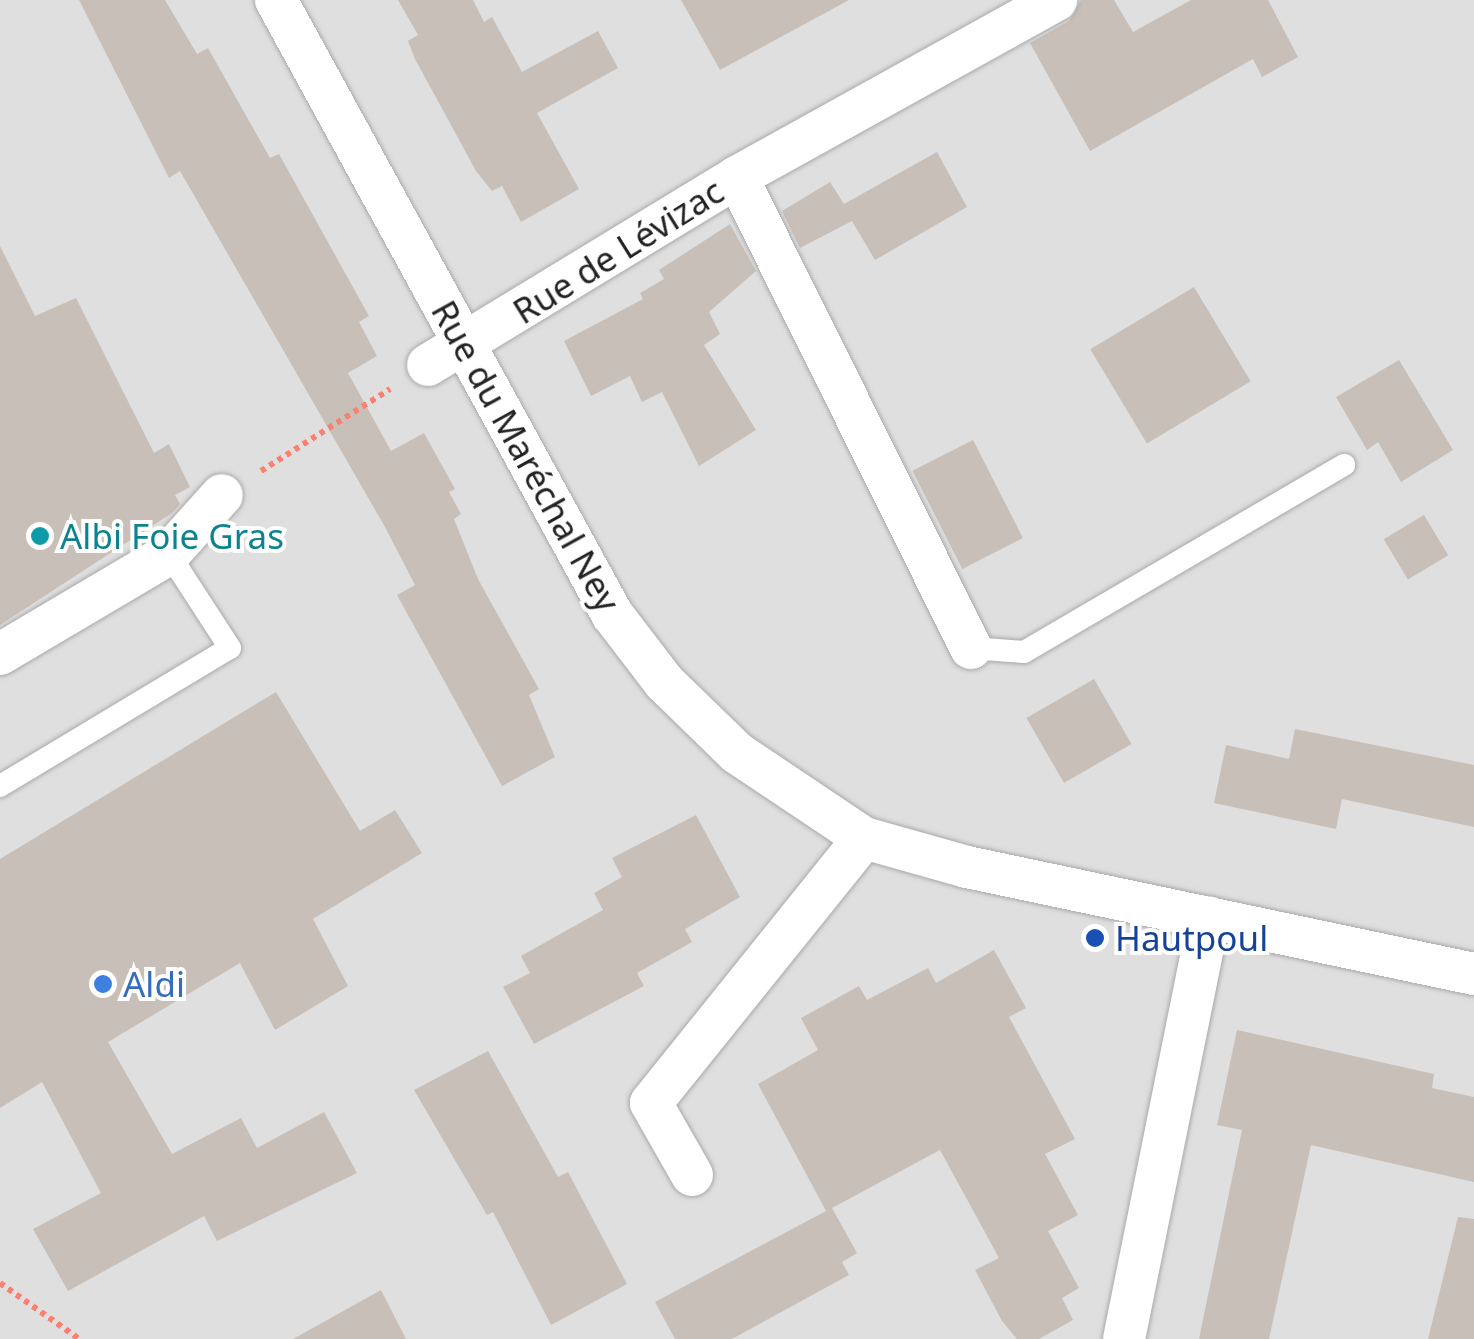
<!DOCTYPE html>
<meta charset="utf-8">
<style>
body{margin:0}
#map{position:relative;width:1474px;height:1339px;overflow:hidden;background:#f2efe9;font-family:"Noto Sans",sans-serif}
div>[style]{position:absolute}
.residential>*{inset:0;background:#e0dfdf;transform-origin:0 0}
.building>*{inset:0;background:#c7bfb8;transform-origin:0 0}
.path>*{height:6px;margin-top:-3px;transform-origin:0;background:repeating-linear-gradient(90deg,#fa8072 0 5px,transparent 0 10px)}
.roads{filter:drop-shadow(0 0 2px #a9a9a9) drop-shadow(0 0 2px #a9a9a9)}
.service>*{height:22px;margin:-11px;padding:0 11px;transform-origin:11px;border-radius:11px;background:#fff}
.minor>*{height:42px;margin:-21px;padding:0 21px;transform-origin:21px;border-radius:21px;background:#fff}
.dots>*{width:28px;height:28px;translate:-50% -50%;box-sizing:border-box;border:5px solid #fff;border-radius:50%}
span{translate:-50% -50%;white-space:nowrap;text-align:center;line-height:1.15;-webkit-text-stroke:8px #fff;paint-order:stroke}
.street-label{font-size:35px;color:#222}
.culture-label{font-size:35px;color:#0d838f}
.left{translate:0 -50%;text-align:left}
.transit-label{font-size:35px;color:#164399}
.shop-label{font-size:35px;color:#366cbe}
</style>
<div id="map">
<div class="residential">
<div style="left:0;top:0;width:1474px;height:1339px"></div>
</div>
<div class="building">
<div style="clip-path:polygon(79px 0,165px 0,197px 54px,208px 48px,270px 158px,279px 154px,369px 316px,359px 322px,377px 356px,348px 373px,391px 451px,424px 433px,455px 489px,449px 492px,461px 514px,454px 519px,478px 579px,539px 689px,529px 695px,555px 757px,502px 786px,397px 595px,415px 585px,385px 527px,180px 171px,169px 178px)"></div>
<div style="clip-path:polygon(398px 0,473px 0,484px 22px,492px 17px,522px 72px,598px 31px,618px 68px,537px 113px,579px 189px,521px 222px,502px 186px,492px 191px,476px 171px,415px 59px,408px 41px,418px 35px)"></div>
<div style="clip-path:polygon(681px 0,849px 0,720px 70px)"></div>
<div style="clip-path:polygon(1081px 0,1114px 0,1133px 32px,1191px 0,1268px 0,1298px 57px,1262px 77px,1253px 59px,1090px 151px,1030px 43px,1069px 21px)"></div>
<div style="clip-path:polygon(937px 152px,967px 207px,875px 260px,852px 221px,800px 248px,782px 211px,830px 182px,844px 204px)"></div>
<div style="clip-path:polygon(730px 224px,756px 271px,709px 312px,720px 334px,704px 345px,756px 430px,699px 466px,662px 392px,642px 402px,630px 376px,591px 396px,564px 341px,643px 299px,640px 293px,664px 279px,659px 270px)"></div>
<div style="clip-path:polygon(0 246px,35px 316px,76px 298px,154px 453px,169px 444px,190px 487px,175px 495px,180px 504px,172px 513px,0 625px)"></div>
<div style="left:1194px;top:287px;width:110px;height:121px;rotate:59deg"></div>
<div style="clip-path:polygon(1399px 360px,1453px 450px,1401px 482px,1378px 442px,1367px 450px,1336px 397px)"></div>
<div style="left:973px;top:440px;width:110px;height:68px;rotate:63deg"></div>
<div style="left:1424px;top:515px;width:47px;height:47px;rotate:59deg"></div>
<div style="left:1094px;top:679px;width:75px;height:78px;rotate:60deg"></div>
<div style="clip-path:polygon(276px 692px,360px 831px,395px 810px,422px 853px,313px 919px,348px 986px,310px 1009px,275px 1030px,240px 963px,108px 1042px,172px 1154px,241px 1118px,257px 1148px,324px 1112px,357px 1173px,217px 1241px,204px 1216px,68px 1291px,33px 1229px,101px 1193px,42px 1082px,0 1108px,0 859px)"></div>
<div style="clip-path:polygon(1295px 729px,1474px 765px,1474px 827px,1342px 799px,1336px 829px,1214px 803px,1226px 745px,1289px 759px)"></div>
<div style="clip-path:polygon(696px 815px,740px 897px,685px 929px,692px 942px,637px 973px,644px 986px,534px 1044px,503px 987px,530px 973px,521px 956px,603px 910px,594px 893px,622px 877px,612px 858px)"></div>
<div style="clip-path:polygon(994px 950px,1026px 1008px,1009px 1017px,1075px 1139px,1045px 1154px,1078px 1215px,1048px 1231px,1079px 1288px,1062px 1298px,1073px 1320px,1039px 1339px,1017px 1339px,1002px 1321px,975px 1270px,999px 1258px,940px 1150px,832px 1208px,857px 1253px,842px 1262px,849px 1275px,732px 1339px,675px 1339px,655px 1302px,826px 1211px,758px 1084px,818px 1050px,801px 1018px,859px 986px,867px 1000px,928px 968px,936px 983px)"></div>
<div style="clip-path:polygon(1237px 1030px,1434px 1074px,1432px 1088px,1474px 1097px,1474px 1182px,1311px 1145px,1269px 1339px,1199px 1339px,1242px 1130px,1217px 1125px)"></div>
<div style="clip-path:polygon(488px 1051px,558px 1177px,568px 1172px,627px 1284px,551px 1325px,493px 1212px,487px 1215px,414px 1090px)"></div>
<div style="clip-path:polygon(1458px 1217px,1474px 1219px,1474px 1339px,1428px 1339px)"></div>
<div style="clip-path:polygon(381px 1290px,406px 1339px,293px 1339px)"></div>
</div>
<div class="path">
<div style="left:261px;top:471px;width:153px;rotate:-32.4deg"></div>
<div style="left:0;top:1283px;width:97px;rotate:35.3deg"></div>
</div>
<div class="roads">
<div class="service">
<div style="left:971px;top:648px;width:53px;rotate:4.3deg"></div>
<div style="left:1024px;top:652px;width:371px;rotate:-30.3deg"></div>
<div style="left:0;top:786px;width:268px;rotate:-31deg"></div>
<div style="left:230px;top:648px;width:112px;rotate:-123deg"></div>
</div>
<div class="minor">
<div style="left:276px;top:0;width:700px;rotate:61.31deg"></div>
<div style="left:612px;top:614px;width:86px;rotate:52.6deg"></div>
<div style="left:664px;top:682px;width:102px;rotate:44.2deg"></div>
<div style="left:737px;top:753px;width:153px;rotate:33.8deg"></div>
<div style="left:864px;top:838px;width:107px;rotate:15.7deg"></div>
<div style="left:967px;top:867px;width:518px;rotate:11.92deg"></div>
<div style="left:737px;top:177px;width:526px;rotate:63.58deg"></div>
<div style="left:428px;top:365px;width:362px;rotate:-31.3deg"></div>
<div style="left:737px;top:177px;width:365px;rotate:-29deg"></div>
<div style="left:0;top:654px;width:196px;rotate:-30.6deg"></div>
<div style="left:169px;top:554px;width:79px;rotate:-48.1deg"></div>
<div style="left:692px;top:1175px;width:83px;rotate:-119.7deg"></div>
<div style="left:651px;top:1103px;width:340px;rotate:-51.2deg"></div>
<div style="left:1124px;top:1339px;width:430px;rotate:-78.6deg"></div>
</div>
</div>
<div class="dots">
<div style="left:40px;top:536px;background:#0f9aa8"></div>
<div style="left:1095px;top:938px;background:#1a4fb4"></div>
<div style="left:103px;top:984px;background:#3f7fe0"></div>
</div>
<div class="street-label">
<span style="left:618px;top:251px;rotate:-32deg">Rue de Lévizac</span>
<span style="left:526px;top:456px;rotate:61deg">Rue du Maréchal Ney</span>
</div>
<div class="culture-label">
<span class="left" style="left:60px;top:536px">Albi Foie Gras</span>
</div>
<div class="transit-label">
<span class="left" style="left:1115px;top:938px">Hautpoul</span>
</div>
<div class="shop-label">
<span class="left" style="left:123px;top:984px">Aldi</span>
</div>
</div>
